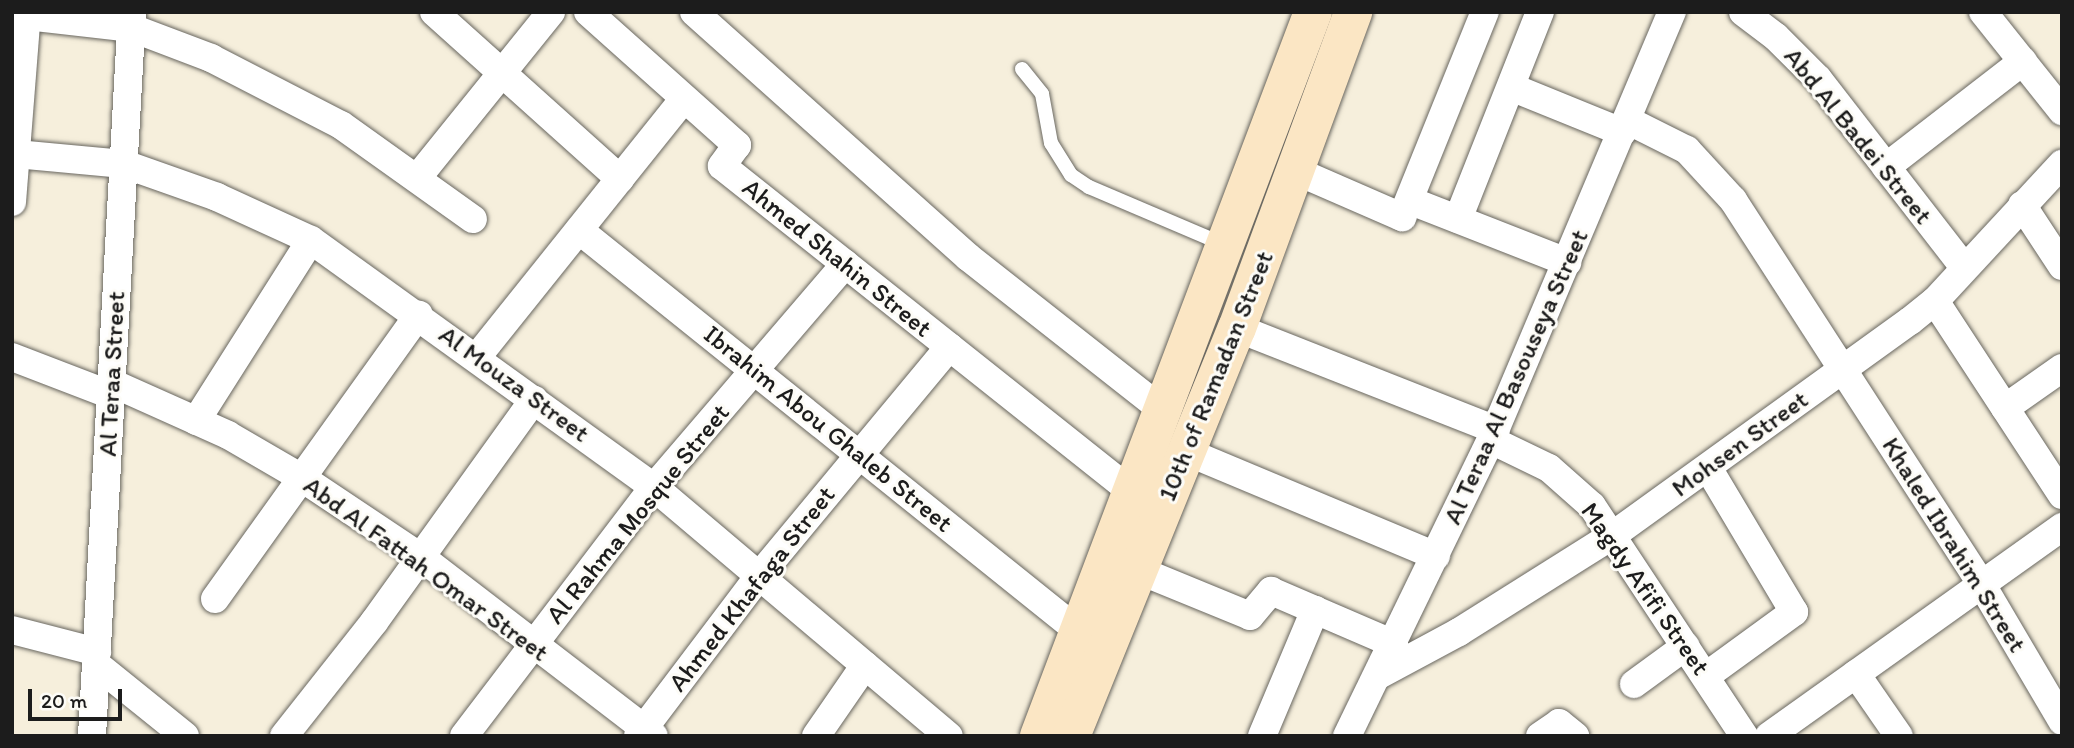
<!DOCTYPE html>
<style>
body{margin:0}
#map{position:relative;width:2074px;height:748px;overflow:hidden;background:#f6efdc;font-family:Itim,sans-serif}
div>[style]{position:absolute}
.roads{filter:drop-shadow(0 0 2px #68665f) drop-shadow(0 0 2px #68665f)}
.lane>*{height:14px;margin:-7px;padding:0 7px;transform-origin:7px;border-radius:7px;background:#fff}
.street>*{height:28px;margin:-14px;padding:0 14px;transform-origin:14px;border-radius:14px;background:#fff}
.secondary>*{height:38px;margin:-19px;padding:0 19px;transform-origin:19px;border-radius:19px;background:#fbe6c4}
span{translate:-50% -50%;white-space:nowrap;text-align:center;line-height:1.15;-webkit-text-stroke:6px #fdfcf7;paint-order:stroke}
.street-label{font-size:26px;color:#1c1c1c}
.frame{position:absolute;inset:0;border:14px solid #1c1c1c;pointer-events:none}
.scale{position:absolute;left:28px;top:689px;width:94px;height:32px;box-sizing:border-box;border:4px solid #1c1c1c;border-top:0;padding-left:9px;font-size:21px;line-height:24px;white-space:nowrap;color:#1c1c1c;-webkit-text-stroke:5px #fdfcf7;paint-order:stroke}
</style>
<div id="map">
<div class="roads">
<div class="lane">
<div style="left:1022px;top:69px;width:32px;rotate:51deg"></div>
<div style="left:1042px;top:94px;width:50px;rotate:79.6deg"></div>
<div style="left:1051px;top:143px;width:38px;rotate:58deg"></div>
<div style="left:1071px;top:175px;width:22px;rotate:34deg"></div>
<div style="left:1089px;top:187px;width:148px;rotate:23.1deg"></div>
</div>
<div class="street">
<div style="left:434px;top:12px;width:250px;rotate:41.9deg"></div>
<div style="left:588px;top:12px;width:200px;rotate:41.8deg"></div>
<div style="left:737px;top:145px;width:26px;rotate:126deg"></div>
<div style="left:722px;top:166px;width:524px;rotate:38.49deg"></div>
<div style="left:694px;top:12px;width:368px;rotate:41.8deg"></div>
<div style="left:968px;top:257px;width:249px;rotate:38.2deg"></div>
<div style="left:1743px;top:12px;width:41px;rotate:37.1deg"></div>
<div style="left:1776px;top:37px;width:59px;rotate:45deg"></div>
<div style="left:1818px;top:79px;width:238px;rotate:52.2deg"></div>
<div style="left:1983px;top:12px;width:127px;rotate:51.4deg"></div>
<div style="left:27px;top:16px;width:106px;rotate:6.5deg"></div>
<div style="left:132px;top:28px;width:85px;rotate:20.8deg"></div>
<div style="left:211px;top:58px;width:146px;rotate:27.3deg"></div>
<div style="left:341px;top:125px;width:162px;rotate:35.5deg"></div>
<div style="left:1511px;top:87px;width:120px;rotate:22.1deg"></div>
<div style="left:1627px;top:120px;width:67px;rotate:26.6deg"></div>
<div style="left:1687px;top:150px;width:68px;rotate:47.4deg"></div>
<div style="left:1733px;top:200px;width:459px;rotate:57.1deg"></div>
<div style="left:1982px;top:585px;width:158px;rotate:59.5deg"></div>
<div style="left:16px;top:154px;width:108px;rotate:5.3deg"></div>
<div style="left:124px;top:164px;width:99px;rotate:19.5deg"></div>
<div style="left:217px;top:197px;width:103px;rotate:24.6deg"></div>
<div style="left:311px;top:240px;width:423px;rotate:35.8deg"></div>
<div style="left:654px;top:487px;width:386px;rotate:40.2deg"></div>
<div style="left:1886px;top:167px;width:173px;rotate:-37.7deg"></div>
<div style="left:1296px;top:171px;width:116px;rotate:23.5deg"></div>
<div style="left:1402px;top:217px;width:221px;rotate:-68deg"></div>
<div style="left:418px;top:177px;width:212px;rotate:-51.1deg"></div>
<div style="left:1411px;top:201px;width:168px;rotate:21.4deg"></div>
<div style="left:12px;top:202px;width:191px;rotate:-85.5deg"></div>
<div style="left:2022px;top:205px;width:73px;rotate:56.7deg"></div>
<div style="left:1458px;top:219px;width:223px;rotate:-68.4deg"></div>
<div style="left:579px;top:230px;width:637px;rotate:38.76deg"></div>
<div style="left:1935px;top:301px;width:232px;rotate:56.8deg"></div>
<div style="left:1237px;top:328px;width:278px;rotate:21.5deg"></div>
<div style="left:12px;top:357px;width:106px;rotate:21deg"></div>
<div style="left:477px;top:357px;width:331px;rotate:-51.3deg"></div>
<div style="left:112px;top:383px;width:127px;rotate:24.1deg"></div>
<div style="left:228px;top:435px;width:86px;rotate:30.2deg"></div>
<div style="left:302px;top:478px;width:144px;rotate:33.7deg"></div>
<div style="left:422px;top:558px;width:292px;rotate:37.5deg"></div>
<div style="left:2005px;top:408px;width:70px;rotate:-35.1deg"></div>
<div style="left:196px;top:421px;width:214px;rotate:-57.6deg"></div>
<div style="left:1491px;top:440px;width:64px;rotate:25.8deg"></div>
<div style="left:1549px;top:468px;width:57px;rotate:41.5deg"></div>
<div style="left:1592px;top:506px;width:276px;rotate:56.5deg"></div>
<div style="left:1185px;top:451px;width:272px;rotate:22.7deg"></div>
<div style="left:1138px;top:570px;width:121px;rotate:22.3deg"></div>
<div style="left:1250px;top:616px;width:33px;rotate:-50deg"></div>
<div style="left:1271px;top:591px;width:134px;rotate:23.3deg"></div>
<div style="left:215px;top:599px;width:350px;rotate:-54.4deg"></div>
<div style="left:12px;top:630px;width:88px;rotate:14.5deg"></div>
<div style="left:97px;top:665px;width:113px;rotate:38.9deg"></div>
<div style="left:1856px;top:674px;width:75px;rotate:55.3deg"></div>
<div style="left:1379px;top:675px;width:91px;rotate:-28.3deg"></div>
<div style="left:1459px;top:632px;width:182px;rotate:-32.2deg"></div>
<div style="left:1613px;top:535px;width:366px;rotate:-35.8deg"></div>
<div style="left:1910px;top:321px;width:32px;rotate:-39deg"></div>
<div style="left:1935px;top:301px;width:187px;rotate:-47.2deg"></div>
<div style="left:1706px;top:676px;width:109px;rotate:-36deg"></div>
<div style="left:1794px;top:612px;width:168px;rotate:-120.8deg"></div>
<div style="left:1634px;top:684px;width:64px;rotate:-36.2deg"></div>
<div style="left:92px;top:736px;width:725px;rotate:-86.84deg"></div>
<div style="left:284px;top:736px;width:145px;rotate:-51.7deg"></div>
<div style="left:374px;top:622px;width:274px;rotate:-54.3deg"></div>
<div style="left:464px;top:736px;width:313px;rotate:-52.7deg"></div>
<div style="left:654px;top:487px;width:294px;rotate:-49.4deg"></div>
<div style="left:638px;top:736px;width:201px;rotate:-52.9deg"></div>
<div style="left:759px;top:576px;width:298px;rotate:-50.3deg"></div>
<div style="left:816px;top:736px;width:86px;rotate:-55.4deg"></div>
<div style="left:1262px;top:736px;width:137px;rotate:-67.2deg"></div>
<div style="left:1347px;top:736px;width:329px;rotate:-64.1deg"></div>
<div style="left:1491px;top:440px;width:465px;rotate:-67.1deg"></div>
<div style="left:1540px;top:736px;width:23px;rotate:-34deg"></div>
<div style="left:1559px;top:723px;width:21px;rotate:39deg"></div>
<div style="left:1769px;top:736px;width:360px;rotate:-35.5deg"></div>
</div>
<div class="secondary">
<div style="left:1039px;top:736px;width:774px;rotate:-69.27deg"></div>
<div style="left:1071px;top:736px;width:440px;rotate:-67.9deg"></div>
<div style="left:1237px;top:328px;width:337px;rotate:-69.8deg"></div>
</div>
</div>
<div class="street-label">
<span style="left:1858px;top:136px;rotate:51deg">Abd Al Badei Street</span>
<span style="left:837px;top:258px;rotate:39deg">Ahmed Shahin Street</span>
<span style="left:112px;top:374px;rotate:-87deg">Al Teraa Street</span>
<span style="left:1216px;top:376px;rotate:-68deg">10th of Ramadan Street</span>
<span style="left:1516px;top:377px;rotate:-66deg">Al Teraa Al Basouseya Street</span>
<span style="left:514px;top:384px;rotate:36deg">Al Mouza Street</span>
<span style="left:828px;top:429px;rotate:39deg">Ibrahim Abou Ghaleb Street</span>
<span style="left:1740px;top:444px;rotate:-36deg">Mohsen Street</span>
<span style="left:638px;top:514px;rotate:-51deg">Al Rahma Mosque Street</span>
<span style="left:1954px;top:545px;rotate:58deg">Khaled Ibrahim Street</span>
<span style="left:426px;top:569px;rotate:36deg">Abd Al Fattah Omar Street</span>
<span style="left:752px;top:589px;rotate:-52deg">Ahmed Khafaga Street</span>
<span style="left:1645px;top:589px;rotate:55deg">Magdy Afifi Street</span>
</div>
<div class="frame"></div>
<div class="scale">20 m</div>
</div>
